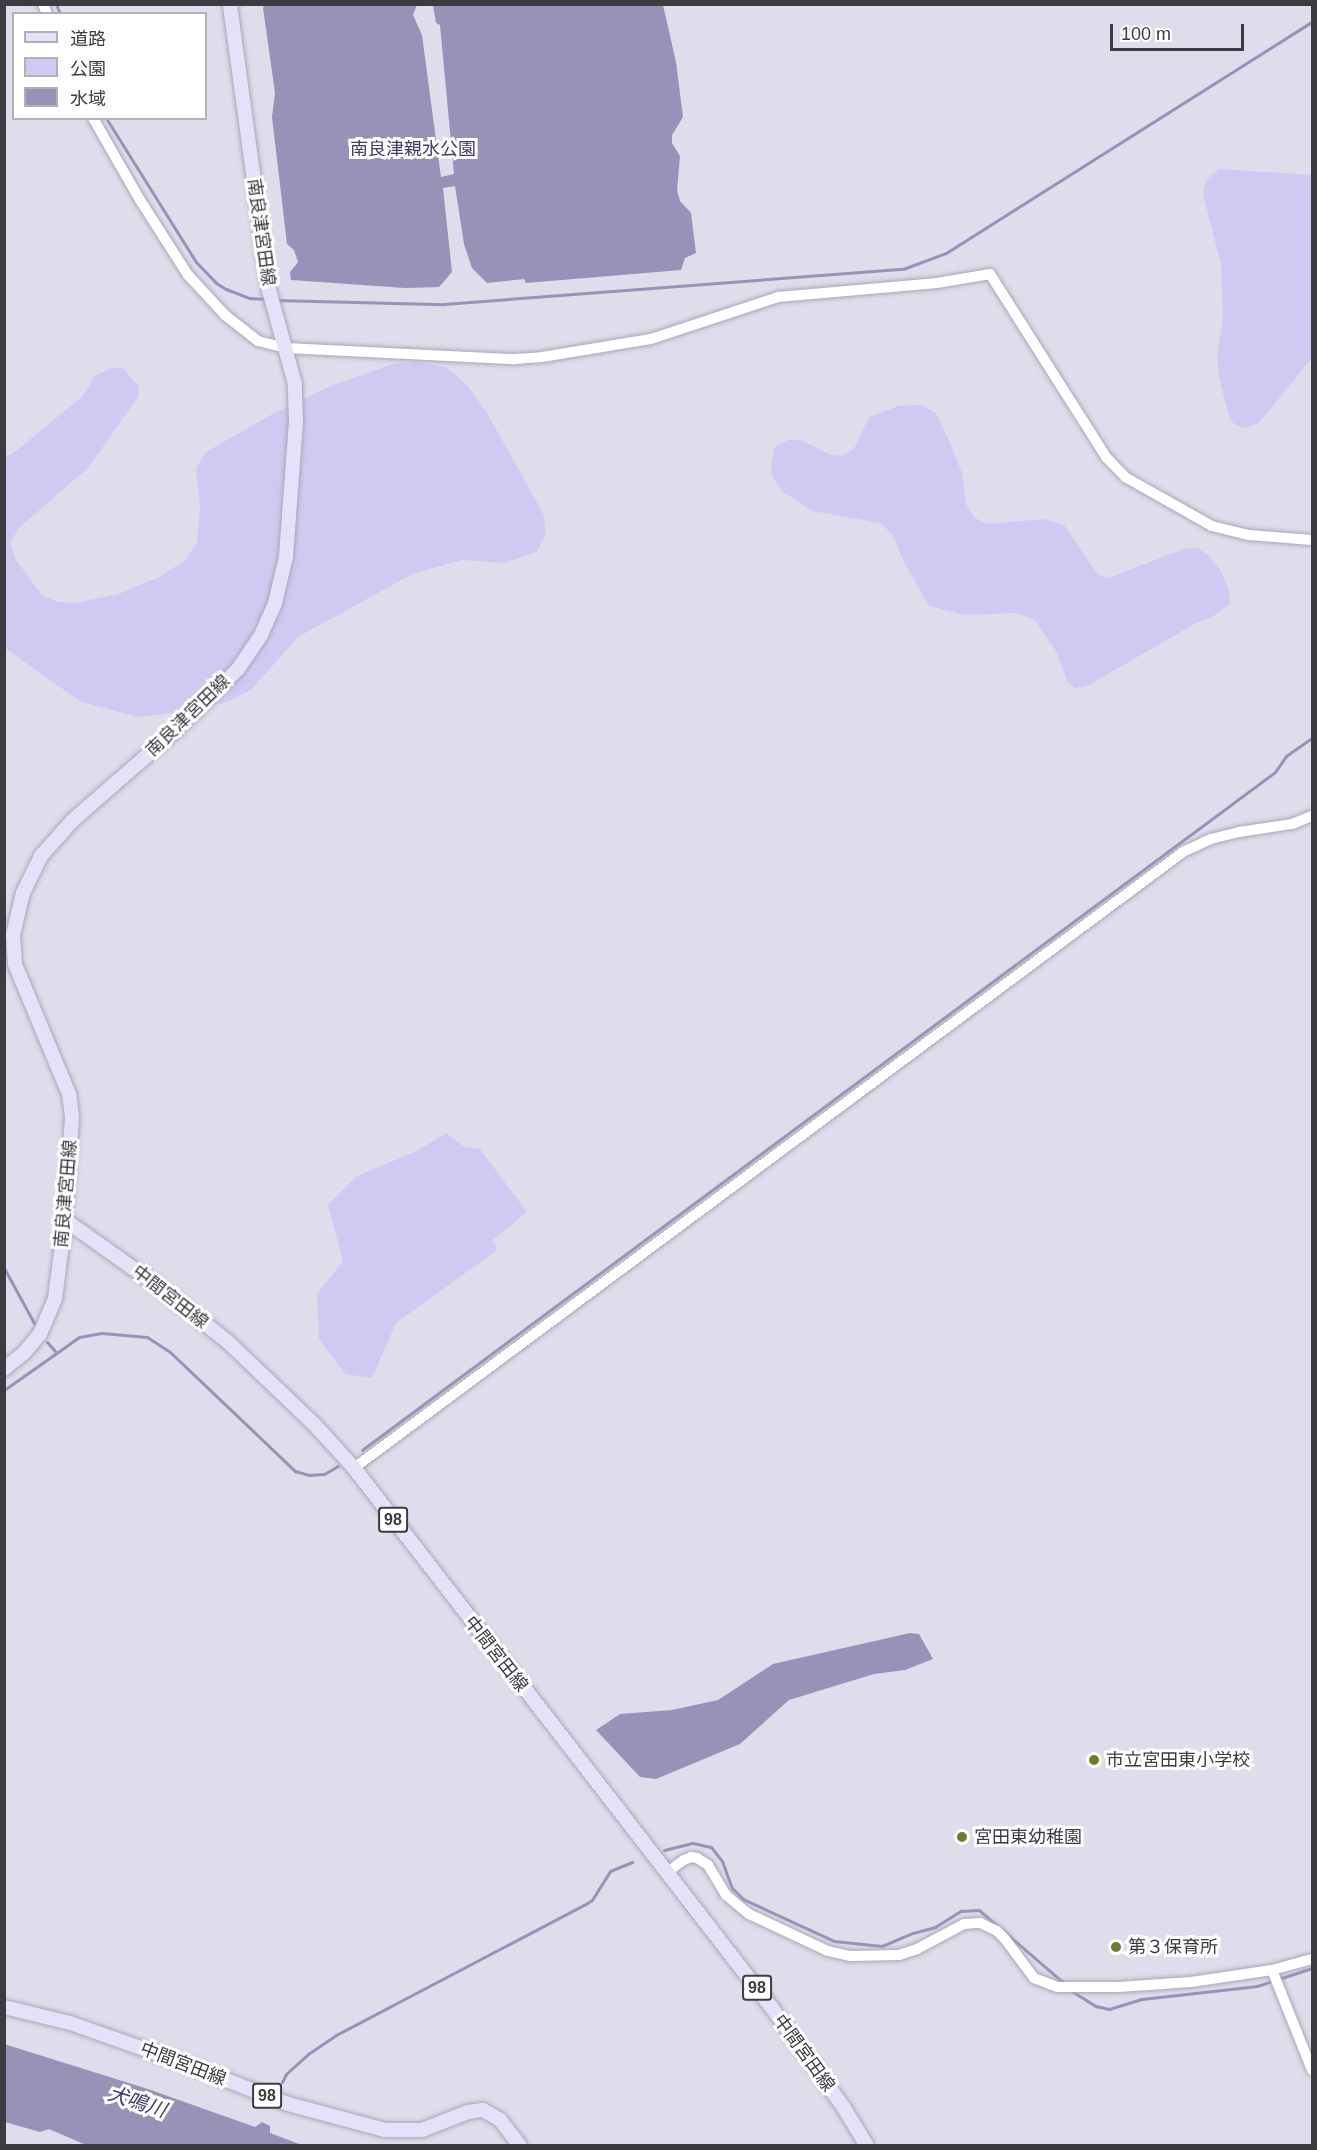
<!DOCTYPE html>
<meta charset="utf-8">
<style>
body{margin:0}
#map{position:relative;width:1317px;height:2150px;overflow:hidden;background:#dfdcec;font-family:Arial,"Noto Sans JP",sans-serif}
div>[style]{position:absolute}
.green>*{inset:0;background:#d2c9f2}
.water>*{inset:0;background:#9a91b9}
.stream>*{height:3px;margin:-1.5px;padding:0 1.5px;transform-origin:1.5px;border-radius:1.5px;background:#9a91b9}
.roads{filter:drop-shadow(0 0 2px #aaa7b6) drop-shadow(0 0 2px #aaa7b6)}
.minor>*{height:10px;margin:-5px;padding:0 5px;transform-origin:5px;border-radius:5px;background:#fff}
.major>*{height:14px;margin:-7px;padding:0 7px;transform-origin:7px;border-radius:7px;background:#e6e0f9}
.dots>*{width:16px;height:16px;translate:-50% -50%;box-sizing:border-box;border:3px solid #fff;border-radius:50%}
span{translate:-50% -50%;white-space:nowrap;text-align:center;line-height:1.15;-webkit-text-stroke:6px #fff;paint-order:stroke}
.shield-label span{padding:2px 4px;background:#fff;border:2px solid;border-radius:4px;-webkit-text-stroke-width:0}
.shield-label{font-size:16px;color:#3c3b41;font-weight:700}
.park-label{font-size:18px;color:#47386d}
.street-label{font-size:18px;color:#3c3b41}
.poi-label{font-size:18px;color:#3c3b41}
.left{translate:0 -50%;text-align:left}
.water-label{font-size:20px;color:#47396d;font-style:italic}
.frame{position:absolute;inset:0;border:6px solid #3c3b41;pointer-events:none}
.legend{position:absolute;left:12px;top:12px;width:195px;height:108px;box-sizing:border-box;background:#fff;border:2px solid #b1b1b3;margin:0;padding:8px 10px;list-style:none;font-size:18px;color:#3c3b41}
.legend li{display:flex;align-items:center;gap:12px;height:30px}
.legend b{width:30px;border:2px solid #b1b1b3}
.scale{position:absolute;left:1110px;top:24px;width:134px;height:27px;box-sizing:border-box;border:3px solid #3c3b41;border-top:0;padding-left:8px;font-size:18px;line-height:21px;white-space:nowrap;color:#3c3b41;-webkit-text-stroke:4px #fff;paint-order:stroke}
</style>
<div id="map">
<div class="green">
<div style="clip-path:polygon(1219px 169px,1312px 175px,1312px 358px,1258px 424px,1244px 428px,1234px 424px,1229px 417px,1219px 377px,1217px 355px,1223px 319px,1221px 264px,1203px 194px,1206px 180px)"></div>
<div style="clip-path:polygon(416px 362px,446px 367px,468px 386px,487px 413px,543px 513px,546px 532px,537px 552px,505px 563px,462px 560px,412px 574px,298px 637px,251px 690px,229px 701px,199px 710px,139px 717px,81px 702px,5px 648px,4px 457px,12px 454px,82px 397px,95px 376px,111px 368px,123px 368px,139px 387px,138px 397px,88px 468px,19px 528px,10px 543px,16px 560px,42px 595px,58px 602px,75px 603px,119px 594px,159px 577px,186px 560px,197px 542px,200px 509px,196px 468px,206px 452px,276px 412px,333px 385px,393px 364px)"></div>
<div style="clip-path:polygon(922px 405px,936px 413px,950px 443px,962px 473px,966px 504px,975px 518px,988px 524px,1045px 519px,1064px 525px,1098px 575px,1109px 578px,1183px 549px,1197px 548px,1208px 555px,1221px 571px,1229px 590px,1230px 604px,1212px 617px,1196px 623px,1089px 685px,1075px 688px,1068px 683px,1056px 651px,1035px 620px,1016px 613px,965px 615px,929px 606px,904px 562px,892px 534px,880px 523px,812px 511px,782px 491px,772px 476px,771px 465px,775px 447px,779px 444px,790px 439px,803px 441px,828px 454px,842px 456px,854px 449px,869px 417px,898px 406px)"></div>
<div style="clip-path:polygon(446px 1133px,465px 1147px,480px 1149px,527px 1212px,493px 1240px,497px 1250px,396px 1323px,372px 1378px,345px 1374px,319px 1339px,317px 1294px,343px 1261px,328px 1205px,357px 1176px,415px 1152px)"></div>
</div>
<div class="water">
<div style="clip-path:polygon(265px 4px,417px 5px,413px 15px,422px 35px,441px 177px,454px 174px,440px 25px,436px 23px,433px 5px,663px 5px,676px 62px,683px 117px,672px 135px,672px 143px,680px 156px,677px 190px,680px 201px,691px 213px,696px 253px,685px 258px,681px 270px,526px 283px,524px 279px,487px 283px,472px 268px,464px 244px,455px 186px,443px 188px,452px 272px,439px 287px,405px 288px,291px 280px,290px 272px,298px 262px,294px 250px,287px 244px,272px 117px,275px 93px,263px 8px)"></div>
<div style="clip-path:polygon(910px 1633px,919px 1634px,933px 1659px,905px 1670px,874px 1674px,789px 1700px,740px 1744px,656px 1779px,640px 1777px,596px 1730px,620px 1714px,672px 1710px,718px 1700px,773px 1664px)"></div>
<div style="clip-path:polygon(4px 2044px,148px 2089px,255px 2127px,262px 2122px,270px 2126px,270px 2133px,302px 2145px,86px 2145px,49px 2129px,40px 2132px,5px 2122px)"></div>
</div>
<div class="stream">
<div style="left:56px;top:4px;width:11px;rotate:68deg"></div>
<div style="left:106px;top:118px;width:170px;rotate:58deg"></div>
<div style="left:196px;top:262px;width:29px;rotate:46deg"></div>
<div style="left:216px;top:283px;width:12px;rotate:31deg"></div>
<div style="left:226px;top:289px;width:26px;rotate:21deg"></div>
<div style="left:250px;top:298px;width:16px;rotate:4deg"></div>
<div style="left:275px;top:300px;width:169px;rotate:1.4deg"></div>
<div style="left:444px;top:304px;width:460px;rotate:-4.4deg"></div>
<div style="left:903px;top:269px;width:46px;rotate:-20.4deg"></div>
<div style="left:946px;top:253px;width:433px;rotate:-32.3deg"></div>
<div style="left:4px;top:1268px;width:63px;rotate:61.4deg"></div>
<div style="left:47px;top:1342px;width:12px;rotate:48deg"></div>
<div style="left:4px;top:1390px;width:92px;rotate:-35.2deg"></div>
<div style="left:79px;top:1337px;width:23px;rotate:-10deg"></div>
<div style="left:102px;top:1333px;width:45px;rotate:5.1deg"></div>
<div style="left:147px;top:1337px;width:27px;rotate:33deg"></div>
<div style="left:170px;top:1352px;width:173px;rotate:43.6deg"></div>
<div style="left:295px;top:1471px;width:15px;rotate:16deg"></div>
<div style="left:309px;top:1475px;width:15px;rotate:-4deg"></div>
<div style="left:324px;top:1474px;width:16px;rotate:-30deg"></div>
<div style="left:362px;top:1450px;width:1137px;rotate:-36.6deg"></div>
<div style="left:1275px;top:772px;width:19px;rotate:-55deg"></div>
<div style="left:1286px;top:756px;width:32px;rotate:-35deg"></div>
<div style="left:664px;top:1850px;width:30px;rotate:-14deg"></div>
<div style="left:693px;top:1843px;width:18px;rotate:13deg"></div>
<div style="left:711px;top:1847px;width:18px;rotate:52deg"></div>
<div style="left:722px;top:1861px;width:29px;rotate:70deg"></div>
<div style="left:732px;top:1888px;width:16px;rotate:45deg"></div>
<div style="left:743px;top:1899px;width:100px;rotate:24.8deg"></div>
<div style="left:834px;top:1941px;width:48px;rotate:5.9deg"></div>
<div style="left:882px;top:1946px;width:34px;rotate:-23deg"></div>
<div style="left:913px;top:1933px;width:23px;rotate:-15deg"></div>
<div style="left:935px;top:1927px;width:31px;rotate:-32deg"></div>
<div style="left:961px;top:1911px;width:18px;rotate:-3deg"></div>
<div style="left:979px;top:1910px;width:112px;rotate:40.7deg"></div>
<div style="left:1070px;top:1990px;width:31px;rotate:32deg"></div>
<div style="left:1096px;top:2006px;width:13px;rotate:13deg"></div>
<div style="left:1109px;top:2009px;width:34px;rotate:-17deg"></div>
<div style="left:1142px;top:1999px;width:116px;rotate:-6.4deg"></div>
<div style="left:1257px;top:1986px;width:58px;rotate:-18.1deg"></div>
<div style="left:282px;top:2082px;width:9px;rotate:-63deg"></div>
<div style="left:286px;top:2074px;width:30px;rotate:-42deg"></div>
<div style="left:308px;top:2054px;width:34px;rotate:-34deg"></div>
<div style="left:336px;top:2035px;width:280px;rotate:-27.7deg"></div>
<div style="left:584px;top:1905px;width:9px;rotate:-32deg"></div>
<div style="left:592px;top:1900px;width:34px;rotate:-58deg"></div>
<div style="left:610px;top:1871px;width:24px;rotate:-22deg"></div>
</div>
<div class="roads">
<div class="minor">
<div style="left:43px;top:4px;width:11px;rotate:68deg"></div>
<div style="left:93px;top:118px;width:95px;rotate:60.2deg"></div>
<div style="left:140px;top:200px;width:89px;rotate:57.4deg"></div>
<div style="left:188px;top:275px;width:54px;rotate:47.2deg"></div>
<div style="left:225px;top:315px;width:42px;rotate:38.2deg"></div>
<div style="left:258px;top:341px;width:29px;rotate:14deg"></div>
<div style="left:286px;top:348px;width:229px;rotate:2.8deg"></div>
<div style="left:515px;top:359px;width:27px;rotate:-4deg"></div>
<div style="left:542px;top:357px;width:110px;rotate:-9.4deg"></div>
<div style="left:651px;top:339px;width:134px;rotate:-18.3deg"></div>
<div style="left:778px;top:297px;width:160px;rotate:-5deg"></div>
<div style="left:937px;top:283px;width:54px;rotate:-9.6deg"></div>
<div style="left:990px;top:274px;width:217px;rotate:57.6deg"></div>
<div style="left:1106px;top:457px;width:28px;rotate:46deg"></div>
<div style="left:1125px;top:477px;width:100px;rotate:29.4deg"></div>
<div style="left:1212px;top:526px;width:38px;rotate:14deg"></div>
<div style="left:1249px;top:535px;width:63px;rotate:4.5deg"></div>
<div style="left:354px;top:1468px;width:1033px;rotate:-36.61deg"></div>
<div style="left:1183px;top:852px;width:31px;rotate:-25deg"></div>
<div style="left:1211px;top:839px;width:29px;rotate:-14deg"></div>
<div style="left:1239px;top:832px;width:54px;rotate:-8.6deg"></div>
<div style="left:1292px;top:824px;width:22px;rotate:-22deg"></div>
<div style="left:666px;top:1873px;width:22px;rotate:-36deg"></div>
<div style="left:684px;top:1860px;width:8px;rotate:-23deg"></div>
<div style="left:691px;top:1857px;width:6px;rotate:9deg"></div>
<div style="left:697px;top:1858px;width:13px;rotate:32deg"></div>
<div style="left:708px;top:1865px;width:35px;rotate:59deg"></div>
<div style="left:726px;top:1895px;width:30px;rotate:40deg"></div>
<div style="left:749px;top:1914px;width:87px;rotate:25.1deg"></div>
<div style="left:828px;top:1951px;width:23px;rotate:13deg"></div>
<div style="left:850px;top:1956px;width:49px;rotate:-1.2deg"></div>
<div style="left:899px;top:1955px;width:19px;rotate:-18deg"></div>
<div style="left:917px;top:1949px;width:53px;rotate:-28deg"></div>
<div style="left:964px;top:1924px;width:16px;rotate:-4deg"></div>
<div style="left:980px;top:1923px;width:19px;rotate:25deg"></div>
<div style="left:997px;top:1931px;width:11px;rotate:45deg"></div>
<div style="left:1005px;top:1939px;width:49px;rotate:53.4deg"></div>
<div style="left:1034px;top:1978px;width:25px;rotate:21deg"></div>
<div style="left:1057px;top:1987px;width:62px"></div>
<div style="left:1119px;top:1987px;width:72px;rotate:-4deg"></div>
<div style="left:1191px;top:1982px;width:82px;rotate:-8.4deg"></div>
<div style="left:1272px;top:1970px;width:41px;rotate:-15.4deg"></div>
<div style="left:1272px;top:1970px;width:108px;rotate:68.2deg"></div>
</div>
<div class="major">
<div style="left:65px;top:1220px;width:110px;rotate:35.4deg"></div>
<div style="left:155px;top:1284px;width:92px;rotate:38.4deg"></div>
<div style="left:227px;top:1341px;width:120px;rotate:43.7deg"></div>
<div style="left:314px;top:1424px;width:59px;rotate:47.7deg"></div>
<div style="left:354px;top:1468px;width:683px;rotate:52.26deg"></div>
<div style="left:772px;top:2008px;width:123px;rotate:54.2deg"></div>
<div style="left:844px;top:2108px;width:44px;rotate:58.8deg"></div>
<div style="left:4px;top:1369px;width:26px;rotate:-39deg"></div>
<div style="left:24px;top:1353px;width:25px;rotate:-50deg"></div>
<div style="left:40px;top:1334px;width:38px;rotate:-67deg"></div>
<div style="left:55px;top:1299px;width:80px;rotate:-82.8deg"></div>
<div style="left:65px;top:1220px;width:103px;rotate:-86.1deg"></div>
<div style="left:72px;top:1117px;width:23px;rotate:-97deg"></div>
<div style="left:69px;top:1094px;width:141px;rotate:-112.6deg"></div>
<div style="left:15px;top:964px;width:29px;rotate:-94deg"></div>
<div style="left:13px;top:935px;width:43px;rotate:-76.6deg"></div>
<div style="left:23px;top:893px;width:41px;rotate:-64.1deg"></div>
<div style="left:41px;top:856px;width:48px;rotate:-48.4deg"></div>
<div style="left:73px;top:820px;width:135px;rotate:-41.1deg"></div>
<div style="left:175px;top:731px;width:88px;rotate:-44.5deg"></div>
<div style="left:238px;top:669px;width:41px;rotate:-55.9deg"></div>
<div style="left:261px;top:635px;width:35px;rotate:-66deg"></div>
<div style="left:275px;top:603px;width:47px;rotate:-76.6deg"></div>
<div style="left:286px;top:557px;width:136px;rotate:-85.8deg"></div>
<div style="left:296px;top:421px;width:37px;rotate:-92deg"></div>
<div style="left:295px;top:384px;width:98px;rotate:-105.5deg"></div>
<div style="left:269px;top:290px;width:289px;rotate:-97.8deg"></div>
<div style="left:4px;top:2007px;width:68px;rotate:13.6deg"></div>
<div style="left:70px;top:2023px;width:108px;rotate:19.4deg"></div>
<div style="left:172px;top:2059px;width:124px;rotate:21.2deg"></div>
<div style="left:288px;top:2104px;width:100px;rotate:15deg"></div>
<div style="left:385px;top:2130px;width:37px"></div>
<div style="left:422px;top:2130px;width:49px;rotate:-21.4deg"></div>
<div style="left:468px;top:2112px;width:15px;rotate:-8deg"></div>
<div style="left:483px;top:2110px;width:20px;rotate:30deg"></div>
<div style="left:500px;top:2120px;width:33px;rotate:52deg"></div>
</div>
</div>
<div class="dots">
<div style="left:1094px;top:1760px;background:#727b25"></div>
<div style="left:962px;top:1837px;background:#727b25"></div>
<div style="left:1116px;top:1947px;background:#727b25"></div>
</div>
<div class="shield-label">
<span style="left:393px;top:1520px">98</span>
<span style="left:757px;top:1988px">98</span>
<span style="left:267px;top:2096px">98</span>
</div>
<div class="park-label">
<span style="left:413px;top:149px">南良津親水公園</span>
</div>
<div class="street-label">
<span style="left:261px;top:232px;rotate:82deg">南良津宮田線</span>
<span style="left:188px;top:716px;rotate:-44deg">南良津宮田線</span>
<span style="left:66px;top:1194px;rotate:-85deg">南良津宮田線</span>
<span style="left:170px;top:1297px;rotate:38deg">中間宮田線</span>
<span style="left:496px;top:1654px;rotate:52deg">中間宮田線</span>
<span style="left:804px;top:2053px;rotate:54deg">中間宮田線</span>
<span style="left:183px;top:2064px;rotate:21deg">中間宮田線</span>
</div>
<div class="poi-label">
<span class="left" style="left:1106px;top:1760px">市立宮田東小学校</span>
<span class="left" style="left:974px;top:1837px">宮田東幼稚園</span>
<span class="left" style="left:1128px;top:1947px">第３保育所</span>
</div>
<div class="water-label">
<span style="left:137px;top:2102px;rotate:18deg">犬鳴川</span>
</div>
<div class="frame"></div>
<ul class="legend">
<li><b style="height:8px;background:#e6e0f9"></b>道路</li>
<li><b style="height:16px;background:#d2c9f2"></b>公園</li>
<li><b style="height:16px;background:#9a91b9"></b>水域</li>
</ul>
<div class="scale">100 m</div>
</div>
